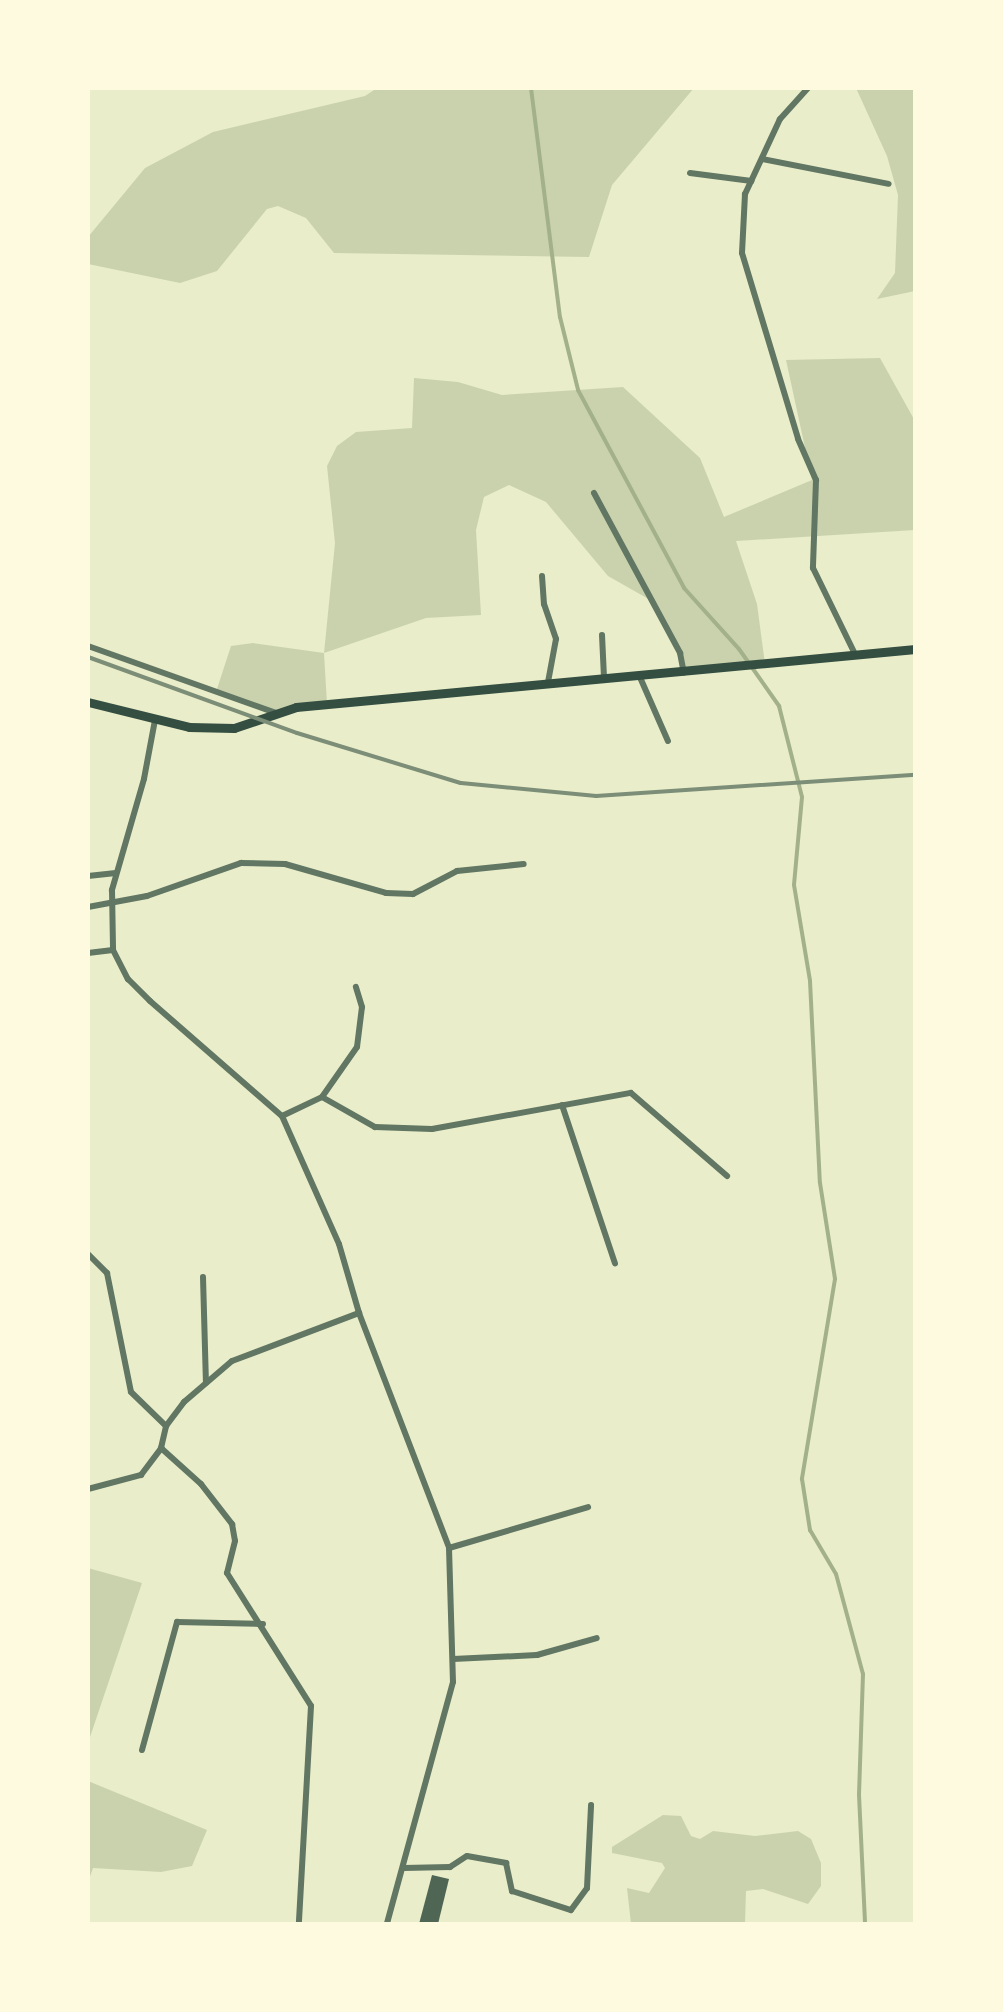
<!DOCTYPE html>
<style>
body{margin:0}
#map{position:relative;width:1003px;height:2012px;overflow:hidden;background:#e9edc9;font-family:Georgia,serif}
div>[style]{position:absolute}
.green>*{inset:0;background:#cad2ad}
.stream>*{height:4px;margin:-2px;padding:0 2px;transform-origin:2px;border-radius:2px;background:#a3b18a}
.building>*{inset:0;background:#4f6655}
.minor>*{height:6px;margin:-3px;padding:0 3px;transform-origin:3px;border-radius:3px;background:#617663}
.secondary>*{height:9px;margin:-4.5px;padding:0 4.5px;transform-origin:4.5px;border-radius:4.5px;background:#344e41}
.rail>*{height:4px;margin:-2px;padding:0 2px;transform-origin:2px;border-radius:2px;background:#7c8e77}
span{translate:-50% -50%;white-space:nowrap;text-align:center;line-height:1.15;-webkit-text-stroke:8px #fefae0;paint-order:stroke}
.frame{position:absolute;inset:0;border:90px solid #fefae0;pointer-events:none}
</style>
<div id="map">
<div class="green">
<div style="clip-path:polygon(377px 88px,694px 88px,612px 185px,589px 257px,334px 253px,306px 218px,278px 206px,267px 209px,217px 271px,180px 283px,88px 264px,88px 237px,145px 168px,213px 132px,365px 96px)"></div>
<div style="clip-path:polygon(856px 88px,915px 88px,915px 291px,877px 299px,895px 273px,898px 195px,887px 156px)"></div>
<div style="clip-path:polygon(880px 358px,915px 421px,915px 530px,736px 541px,757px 604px,765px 664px,684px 673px,680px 653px,652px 601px,608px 576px,546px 502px,509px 485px,484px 497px,476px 530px,481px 615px,426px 618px,324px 653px,327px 704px,276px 713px,216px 692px,231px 646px,253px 643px,324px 653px,335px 543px,327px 466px,337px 446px,356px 432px,412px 428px,414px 378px,458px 382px,502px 395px,623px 387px,700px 458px,724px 517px,812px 480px,786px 360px)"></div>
<div style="clip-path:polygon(88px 1568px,142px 1583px,88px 1743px)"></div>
<div style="clip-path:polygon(88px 1781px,207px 1830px,192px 1866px,161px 1872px,93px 1868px,88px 1882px)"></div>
<div style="clip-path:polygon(663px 1815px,681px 1816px,691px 1836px,700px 1839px,713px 1831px,755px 1836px,798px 1831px,811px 1839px,821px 1863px,821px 1886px,808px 1904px,763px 1889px,746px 1891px,745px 1924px,631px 1924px,627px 1888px,649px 1893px,665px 1868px,662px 1863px,612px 1853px,612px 1847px)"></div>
</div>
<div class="stream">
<div style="left:531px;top:88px;width:231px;rotate:82.8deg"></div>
<div style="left:560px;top:317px;width:75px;rotate:76.1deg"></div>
<div style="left:578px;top:390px;width:225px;rotate:61.8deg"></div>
<div style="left:684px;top:588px;width:82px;rotate:48deg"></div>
<div style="left:739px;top:649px;width:70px;rotate:54.9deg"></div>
<div style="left:779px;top:706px;width:94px;rotate:75.8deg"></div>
<div style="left:802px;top:797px;width:88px;rotate:95.2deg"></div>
<div style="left:794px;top:885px;width:97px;rotate:80.5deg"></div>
<div style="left:810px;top:981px;width:202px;rotate:87.2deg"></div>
<div style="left:820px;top:1183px;width:97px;rotate:81.1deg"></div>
<div style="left:835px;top:1279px;width:203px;rotate:99.4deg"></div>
<div style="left:802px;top:1479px;width:52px;rotate:81.1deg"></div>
<div style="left:810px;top:1530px;width:51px;rotate:59.4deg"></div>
<div style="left:836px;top:1574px;width:104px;rotate:74.9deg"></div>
<div style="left:863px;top:1674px;width:121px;rotate:91.9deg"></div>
<div style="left:859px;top:1795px;width:129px;rotate:87.3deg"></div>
</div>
<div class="building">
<div style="clip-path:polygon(432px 1875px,449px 1879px,438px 1924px,419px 1924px)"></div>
</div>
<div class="minor">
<div style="left:808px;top:88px;width:42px;rotate:132.1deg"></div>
<div style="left:780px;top:119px;width:83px;rotate:115deg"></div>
<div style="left:745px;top:194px;width:59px;rotate:92.9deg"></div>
<div style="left:742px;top:253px;width:194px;rotate:73.2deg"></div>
<div style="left:798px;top:439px;width:45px;rotate:66.3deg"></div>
<div style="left:816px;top:480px;width:88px;rotate:92deg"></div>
<div style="left:813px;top:568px;width:96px;rotate:64deg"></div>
<div style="left:762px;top:159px;width:129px;rotate:11.1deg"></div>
<div style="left:690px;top:173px;width:62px;rotate:7.5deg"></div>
<div style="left:594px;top:493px;width:182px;rotate:61.7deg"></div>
<div style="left:680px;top:653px;width:20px;rotate:79deg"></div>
<div style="left:542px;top:576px;width:28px;rotate:86deg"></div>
<div style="left:544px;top:604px;width:37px;rotate:71deg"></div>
<div style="left:556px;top:639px;width:44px;rotate:100.5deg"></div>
<div style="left:602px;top:635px;width:42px;rotate:87.3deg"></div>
<div style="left:88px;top:646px;width:200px;rotate:19.6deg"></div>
<div style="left:639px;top:675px;width:72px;rotate:66.3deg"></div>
<div style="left:155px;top:720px;width:60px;rotate:100.6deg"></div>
<div style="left:144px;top:779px;width:116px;rotate:106.1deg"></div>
<div style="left:112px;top:890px;width:60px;rotate:89deg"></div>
<div style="left:113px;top:950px;width:33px;rotate:63deg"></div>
<div style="left:128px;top:979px;width:31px;rotate:45deg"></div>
<div style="left:150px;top:1001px;width:175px;rotate:41.1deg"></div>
<div style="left:282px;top:1116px;width:140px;rotate:66deg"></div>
<div style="left:339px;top:1244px;width:72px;rotate:73.8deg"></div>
<div style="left:359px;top:1313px;width:252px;rotate:69deg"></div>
<div style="left:449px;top:1548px;width:134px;rotate:88.3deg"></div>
<div style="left:453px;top:1682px;width:251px;rotate:105.3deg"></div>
<div style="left:88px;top:876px;width:28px;rotate:-6deg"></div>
<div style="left:88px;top:907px;width:60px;rotate:-10.6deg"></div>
<div style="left:147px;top:896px;width:100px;rotate:-19.3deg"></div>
<div style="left:241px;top:863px;width:44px;rotate:1.3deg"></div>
<div style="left:285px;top:864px;width:105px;rotate:16deg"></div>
<div style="left:386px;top:893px;width:27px;rotate:2deg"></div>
<div style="left:413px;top:894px;width:50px;rotate:-27.6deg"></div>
<div style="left:457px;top:871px;width:67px;rotate:-6deg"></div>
<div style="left:88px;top:953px;width:25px;rotate:-7deg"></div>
<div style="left:322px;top:1097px;width:61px;rotate:-55deg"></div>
<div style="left:357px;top:1047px;width:40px;rotate:-82.9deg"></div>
<div style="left:362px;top:1007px;width:21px;rotate:-107deg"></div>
<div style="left:562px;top:1105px;width:167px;rotate:71.5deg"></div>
<div style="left:282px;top:1116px;width:44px;rotate:-25.4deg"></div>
<div style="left:322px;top:1097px;width:61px;rotate:29.5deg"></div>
<div style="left:375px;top:1127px;width:57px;rotate:2deg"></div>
<div style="left:432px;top:1129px;width:202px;rotate:-10.3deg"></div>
<div style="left:631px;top:1093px;width:127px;rotate:40.8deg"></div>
<div style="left:88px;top:1254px;width:27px;rotate:45deg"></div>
<div style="left:107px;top:1273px;width:121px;rotate:78.6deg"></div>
<div style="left:131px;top:1392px;width:49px;rotate:44.2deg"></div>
<div style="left:203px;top:1277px;width:106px;rotate:88.4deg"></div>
<div style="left:161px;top:1448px;width:23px;rotate:-77deg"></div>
<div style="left:166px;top:1426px;width:30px;rotate:-53deg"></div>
<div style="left:184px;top:1402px;width:63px;rotate:-40.5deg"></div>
<div style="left:232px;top:1361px;width:136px;rotate:-20.7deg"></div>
<div style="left:88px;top:1489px;width:55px;rotate:-14.8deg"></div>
<div style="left:141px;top:1475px;width:34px;rotate:-53deg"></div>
<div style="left:161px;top:1448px;width:54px;rotate:42deg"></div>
<div style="left:201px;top:1484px;width:51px;rotate:52.2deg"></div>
<div style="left:232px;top:1524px;width:17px;rotate:80deg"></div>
<div style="left:235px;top:1541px;width:33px;rotate:104deg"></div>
<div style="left:227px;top:1573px;width:157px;rotate:57.7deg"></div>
<div style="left:311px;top:1706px;width:218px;rotate:93.2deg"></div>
<div style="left:449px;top:1548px;width:145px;rotate:-16.4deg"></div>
<div style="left:453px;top:1659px;width:84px;rotate:-2.7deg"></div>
<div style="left:537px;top:1655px;width:62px;rotate:-15.8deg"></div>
<div style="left:142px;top:1750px;width:133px;rotate:-74.7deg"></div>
<div style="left:177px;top:1622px;width:86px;rotate:1.3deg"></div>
<div style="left:404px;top:1868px;width:46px;rotate:-1.2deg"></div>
<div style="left:450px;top:1867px;width:20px;rotate:-33deg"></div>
<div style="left:467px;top:1856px;width:40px;rotate:10deg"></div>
<div style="left:506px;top:1863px;width:29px;rotate:78deg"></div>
<div style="left:512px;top:1891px;width:62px;rotate:17.9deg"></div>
<div style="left:571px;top:1910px;width:27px;rotate:-54deg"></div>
<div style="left:587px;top:1888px;width:83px;rotate:-87.2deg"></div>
</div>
<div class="secondary">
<div style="left:88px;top:702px;width:104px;rotate:13.9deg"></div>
<div style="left:189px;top:727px;width:45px;rotate:1.3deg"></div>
<div style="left:234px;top:728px;width:65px;rotate:-18.7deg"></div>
<div style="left:296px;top:707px;width:622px;rotate:-5.35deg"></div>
</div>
<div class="rail">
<div style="left:88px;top:657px;width:222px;rotate:20deg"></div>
<div style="left:297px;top:733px;width:171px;rotate:17deg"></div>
<div style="left:461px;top:783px;width:136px;rotate:5.5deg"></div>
<div style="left:596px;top:796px;width:320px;rotate:-3.8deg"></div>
</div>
<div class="frame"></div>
</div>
